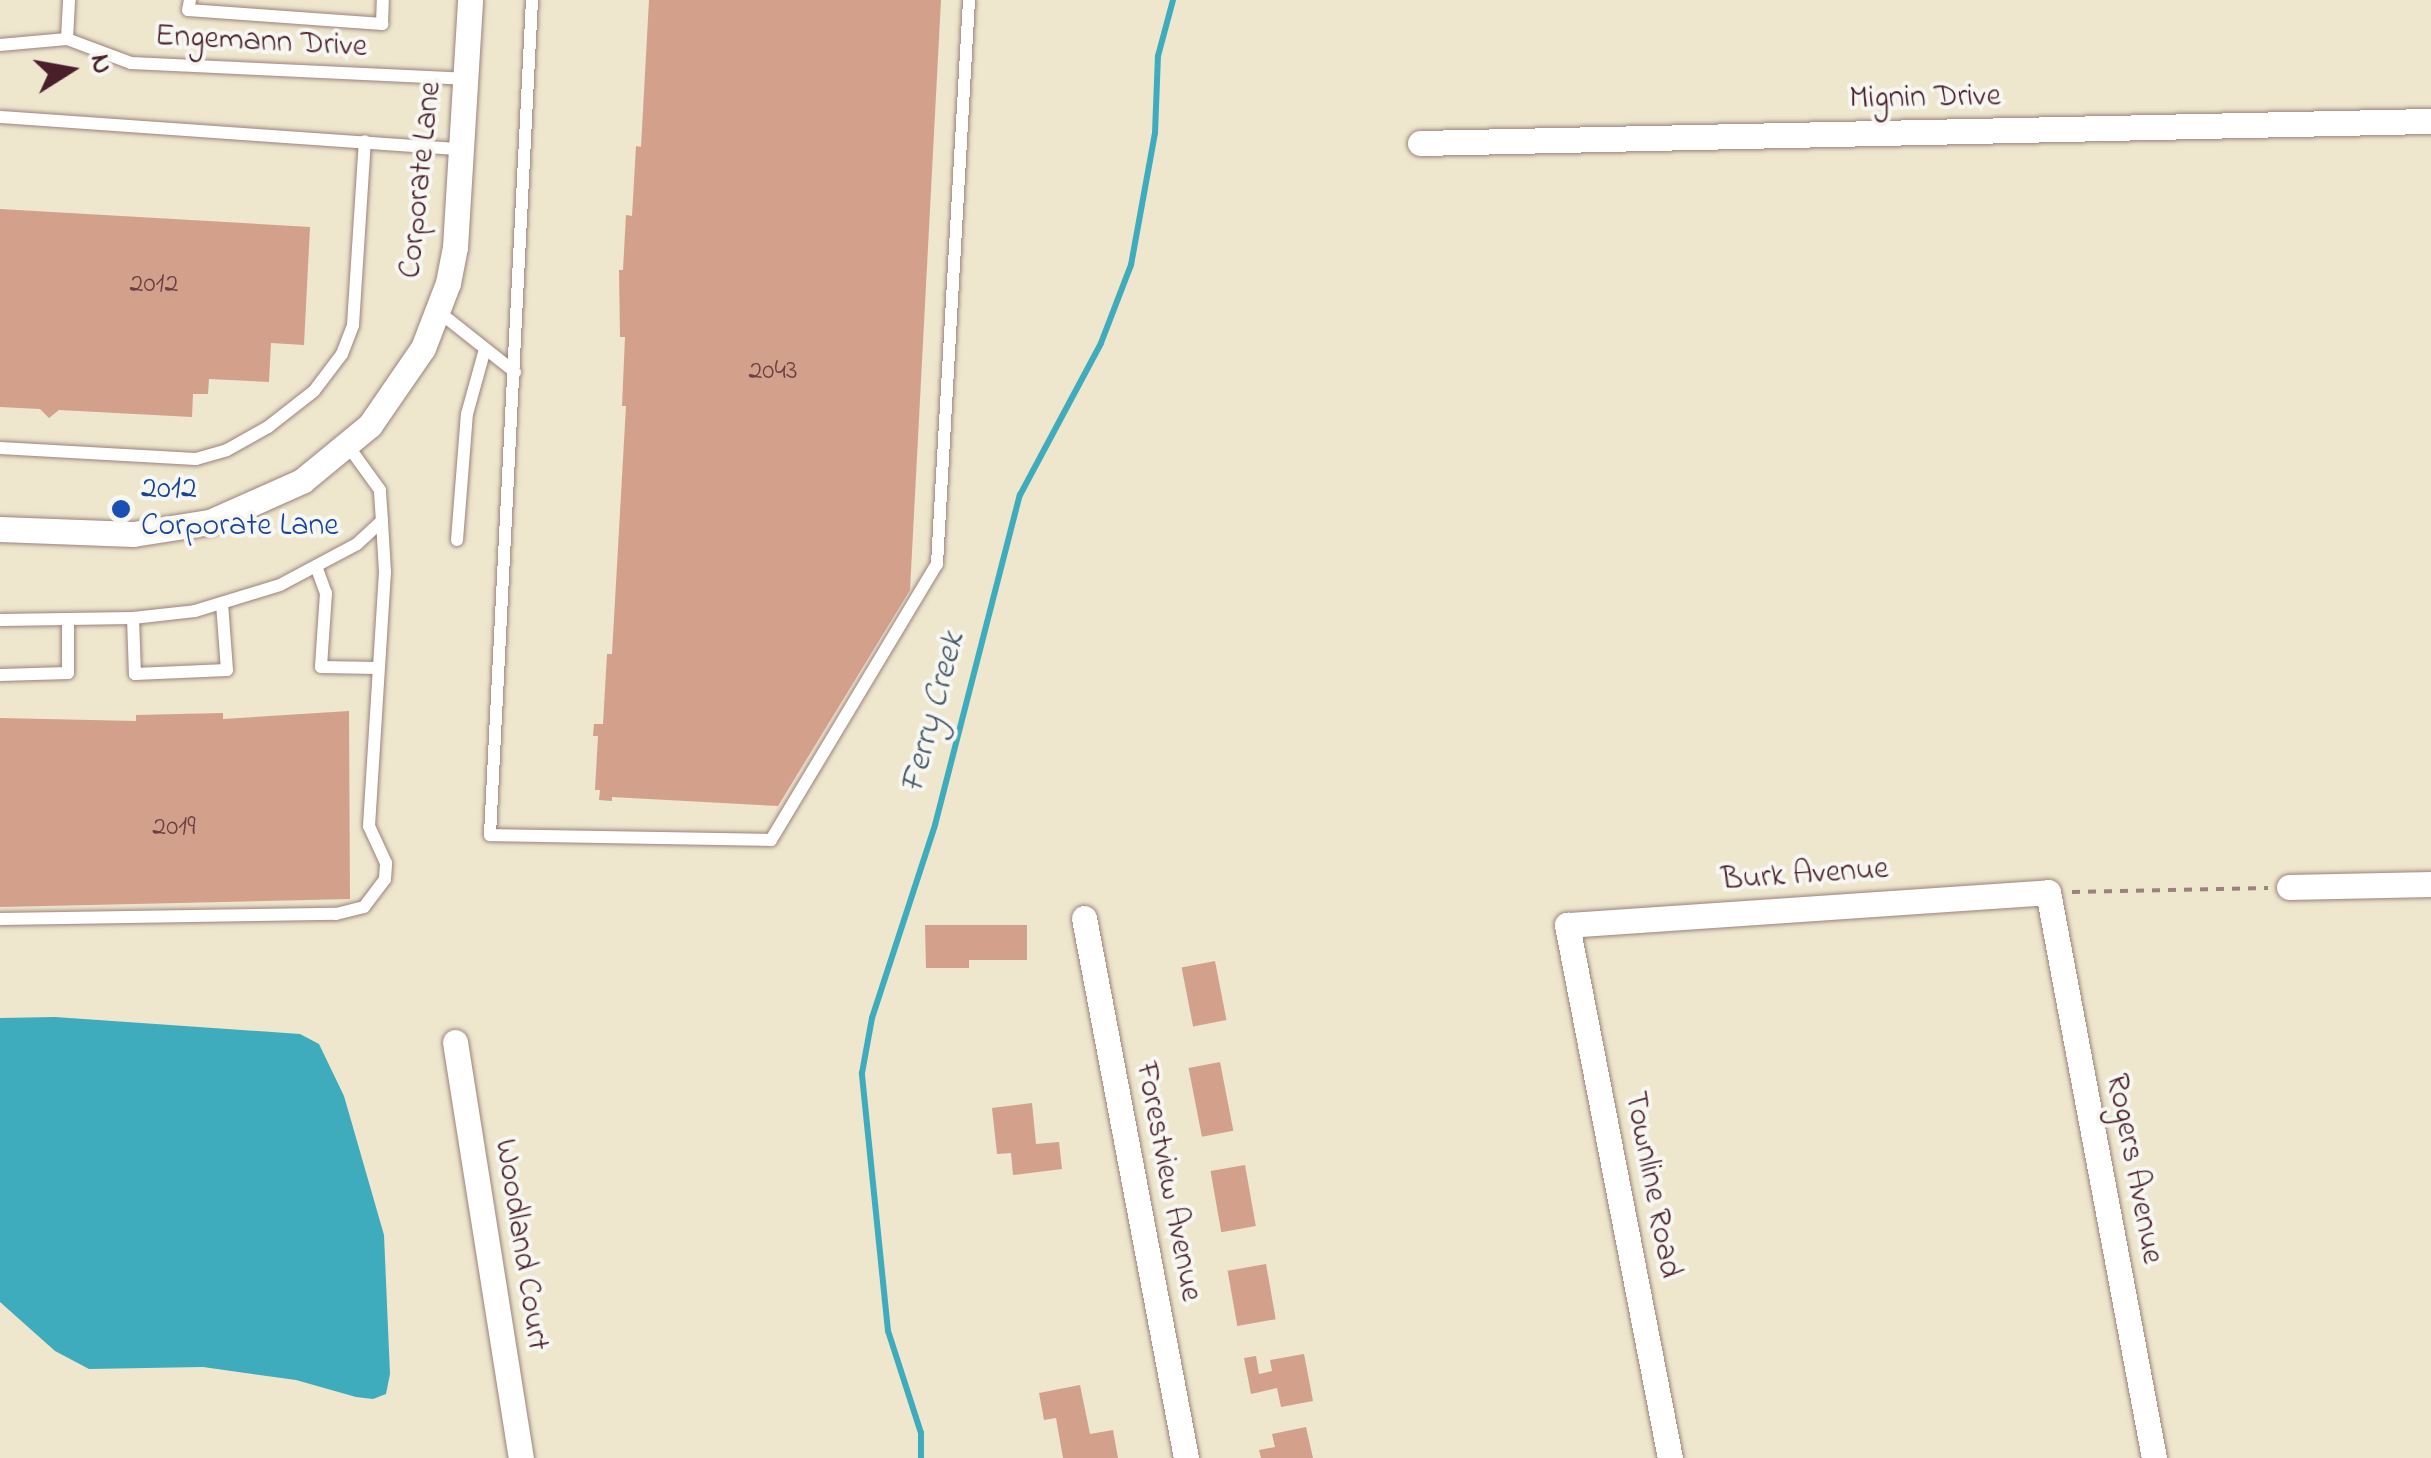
<!DOCTYPE html>
<style>
body{margin:0}
#map{position:relative;width:2431px;height:1458px;overflow:hidden;background:#eee6cd;font-family:"Indie Flower",sans-serif}
div>[style]{position:absolute}
.water>*{inset:0;background:#3eacbc}
.stream>*{height:6px;margin:-3px;padding:0 3px;transform-origin:3px;border-radius:3px;background:#3eacbc}
.building>*{inset:0;background:#d3a08c;transform-origin:0 0}
.path>*{height:4px;margin-top:-2px;transform-origin:0;background:repeating-linear-gradient(90deg,#9c827c 0 8px,transparent 0 16px)}
.roads{filter:drop-shadow(0 0 2px #9c827c) drop-shadow(0 0 2px #9c827c)}
.lane>*{height:12px;margin:-6px;padding:0 6px;transform-origin:6px;border-radius:6px;background:#fff}
.street>*{height:25px;margin:-12.5px;padding:0 12.5px;transform-origin:12.5px;border-radius:12.5px;background:#fff}
.dots>*{width:28px;height:28px;translate:-50% -50%;box-sizing:border-box;border:5px solid #f6f6f2;border-radius:50%}
span{translate:-50% -50%;white-space:nowrap;text-align:center;line-height:1.15;-webkit-text-stroke:8px #f6f6f2;paint-order:stroke}
.number-label{font-size:28px;color:#6c3f43}
.number-label span{-webkit-text-stroke-width:0}
.street-label{font-size:32px;color:#4a1f2b}
.transit-label{font-size:32px;color:#164399}
.left{translate:0 -50%;text-align:left}
.water-label{font-size:35px;color:#455765;font-style:italic}
.north{position:absolute;left:20px;top:20px;width:100px;height:100px;-webkit-text-stroke:8px #f6f6f2;paint-order:stroke;rotate:79deg;font-size:28px;font-weight:700;line-height:40px;text-align:center;color:#4a1f2b}
.north::after{content:'';display:block;margin:auto;width:35px;height:45px;background:#4a1f2b;clip-path:polygon(50% 0,100% 100%,50% 72%,0 100%)}
</style>
<div id="map">
<div class="water">
<div style="clip-path:polygon(55px 1017px,300px 1034px,319px 1044px,344px 1096px,384px 1235px,390px 1374px,386px 1394px,373px 1399px,356px 1397px,296px 1380px,203px 1367px,89px 1369px,55px 1351px,0 1302px,0 1018px)"></div>
</div>
<div class="stream">
<div style="left:921px;top:1458px;width:25px;rotate:-90deg"></div>
<div style="left:921px;top:1433px;width:107px;rotate:-107.9deg"></div>
<div style="left:888px;top:1331px;width:259px;rotate:-95.8deg"></div>
<div style="left:862px;top:1073px;width:56px;rotate:-79.7deg"></div>
<div style="left:872px;top:1018px;width:203px;rotate:-71.9deg"></div>
<div style="left:935px;top:825px;width:341px;rotate:-75.6deg"></div>
<div style="left:1020px;top:495px;width:172px;rotate:-61.9deg"></div>
<div style="left:1101px;top:343px;width:84px;rotate:-69deg"></div>
<div style="left:1131px;top:265px;width:134px;rotate:-79.7deg"></div>
<div style="left:1155px;top:133px;width:77px;rotate:-87.8deg"></div>
<div style="left:1158px;top:56px;width:58px;rotate:-75deg"></div>
</div>
<div class="building">
<div style="clip-path:polygon(649px 0,941px 0,910px 590px,778px 806px,612px 797px,612px 801px,599px 800px,600px 790px,595px 790px,598px 736px,593px 736px,594px 724px,603px 724px,607px 654px,612px 654px,626px 406px,622px 406px,625px 337px,620px 337px,619px 270px,623px 270px,626px 215px,632px 216px,636px 146px,641px 147px)"></div>
<div style="clip-path:polygon(0 209px,310px 227px,304px 345px,271px 343px,269px 382px,209px 379px,208px 394px,193px 394px,192px 417px,59px 410px,49px 418px,40px 409px,0 407px)"></div>
<div style="clip-path:polygon(349px 711px,350px 899px,0 907px,0 718px,136px 721px,136px 715px,223px 713px,223px 719px)"></div>
<div style="clip-path:polygon(925px 925px,1027px 925px,1027px 960px,969px 960px,969px 968px,926px 968px)"></div>
<div style="left:1215px;top:961px;width:60px;height:34px;rotate:79deg"></div>
<div style="left:1220px;top:1062px;width:70px;height:32px;rotate:79deg"></div>
<div style="clip-path:polygon(1032px 1103px,1036px 1144px,1059px 1142px,1062px 1169px,1013px 1175px,1011px 1153px,997px 1154px,992px 1108px)"></div>
<div style="left:1245px;top:1165px;width:62px;height:35px;rotate:80deg"></div>
<div style="left:1266px;top:1264px;width:56px;height:39px;rotate:80deg"></div>
<div style="clip-path:polygon(1304px 1354px,1313px 1401px,1281px 1407px,1277px 1388px,1251px 1394px,1244px 1358px,1256px 1356px,1259px 1374px,1272px 1371px,1270px 1360px)"></div>
<div style="clip-path:polygon(1080px 1385px,1090px 1434px,1113px 1430px,1118px 1458px,1063px 1458px,1056px 1418px,1044px 1420px,1039px 1393px)"></div>
<div style="clip-path:polygon(1306px 1427px,1313px 1458px,1261px 1458px,1259px 1450px,1275px 1447px,1272px 1434px)"></div>
</div>
<div class="path">
<div style="left:2072px;top:892px;width:196px;rotate:-1.2deg"></div>
</div>
<div class="roads">
<div class="lane">
<div style="left:190px;top:0;width:10px;rotate:101deg"></div>
<div style="left:188px;top:10px;width:195px;rotate:4.1deg"></div>
<div style="left:382px;top:24px;width:24px;rotate:-88deg"></div>
<div style="left:532px;top:0;width:836px;rotate:92.88deg"></div>
<div style="left:490px;top:835px;width:281px;rotate:1deg"></div>
<div style="left:771px;top:840px;width:322px;rotate:-59deg"></div>
<div style="left:937px;top:564px;width:565px;rotate:-86.75deg"></div>
<div style="left:67px;top:39px;width:39px;rotate:-87deg"></div>
<div style="left:0;top:45px;width:67px;rotate:-5.1deg"></div>
<div style="left:67px;top:39px;width:68px;rotate:20.6deg"></div>
<div style="left:131px;top:63px;width:334px;rotate:2.7deg"></div>
<div style="left:0;top:117px;width:462px;rotate:4deg"></div>
<div style="left:439px;top:312px;width:97px;rotate:38.3deg"></div>
<div style="left:0;top:448px;width:196px;rotate:3.2deg"></div>
<div style="left:196px;top:459px;width:32px;rotate:-16deg"></div>
<div style="left:227px;top:450px;width:47px;rotate:-29.3deg"></div>
<div style="left:268px;top:427px;width:58px;rotate:-38deg"></div>
<div style="left:314px;top:391px;width:46px;rotate:-52.9deg"></div>
<div style="left:342px;top:354px;width:31px;rotate:-69deg"></div>
<div style="left:353px;top:325px;width:184px;rotate:-86.3deg"></div>
<div style="left:457px;top:540px;width:126px;rotate:-85.5deg"></div>
<div style="left:467px;top:414px;width:67px;rotate:-74.5deg"></div>
<div style="left:316px;top:566px;width:29px;rotate:70deg"></div>
<div style="left:326px;top:593px;width:74px;rotate:93.9deg"></div>
<div style="left:321px;top:667px;width:57px;rotate:1deg"></div>
<div style="left:133px;top:618px;width:56px;rotate:88deg"></div>
<div style="left:135px;top:674px;width:92px;rotate:-2.5deg"></div>
<div style="left:227px;top:670px;width:67px;rotate:-94.3deg"></div>
<div style="left:0;top:620px;width:133px;rotate:-0.9deg"></div>
<div style="left:133px;top:618px;width:62px;rotate:-6.4deg"></div>
<div style="left:195px;top:611px;width:89px;rotate:-17deg"></div>
<div style="left:280px;top:585px;width:87px;rotate:-28deg"></div>
<div style="left:357px;top:544px;width:34px;rotate:-43deg"></div>
<div style="left:382px;top:521px;width:31px;rotate:-94deg"></div>
<div style="left:380px;top:490px;width:54px;rotate:-126deg"></div>
<div style="left:0;top:675px;width:68px;rotate:-1.7deg"></div>
<div style="left:68px;top:673px;width:54px;rotate:-90deg"></div>
<div style="left:0;top:919px;width:336px;rotate:-0.9deg"></div>
<div style="left:336px;top:914px;width:29px;rotate:-14deg"></div>
<div style="left:364px;top:907px;width:35px;rotate:-53deg"></div>
<div style="left:385px;top:879px;width:16px;rotate:-86deg"></div>
<div style="left:386px;top:863px;width:41px;rotate:-114.7deg"></div>
<div style="left:369px;top:826px;width:255px;rotate:-86.4deg"></div>
<div style="left:385px;top:572px;width:51px;rotate:-93.4deg"></div>
</div>
<div class="street">
<div style="left:1420px;top:143px;width:1011px;rotate:-1.25deg"></div>
<div style="left:0;top:529px;width:133px;rotate:2.2deg"></div>
<div style="left:133px;top:534px;width:78px;rotate:-8.9deg"></div>
<div style="left:210px;top:522px;width:101px;rotate:-24deg"></div>
<div style="left:302px;top:481px;width:88px;rotate:-39.5deg"></div>
<div style="left:370px;top:425px;width:93px;rotate:-55.5deg"></div>
<div style="left:423px;top:348px;width:70px;rotate:-69deg"></div>
<div style="left:448px;top:283px;width:37px;rotate:-79deg"></div>
<div style="left:455px;top:247px;width:247px;rotate:-86.5deg"></div>
<div style="left:2289px;top:887px;width:142px;rotate:-1.2deg"></div>
<div style="left:1084px;top:918px;width:550px;rotate:79.3deg"></div>
<div style="left:455px;top:1042px;width:421px;rotate:81deg"></div>
<div style="left:1670px;top:1458px;width:543px;rotate:-100.94deg"></div>
<div style="left:1567px;top:925px;width:482px;rotate:-3.9deg"></div>
<div style="left:2048px;top:892px;width:576px;rotate:79.39deg"></div>
</div>
</div>
<div class="dots">
<div style="left:121px;top:509px;background:#1a4fb4"></div>
</div>
<div class="number-label">
<span style="left:154px;top:285px">2012</span>
<span style="left:773px;top:372px">2043</span>
<span style="left:174px;top:828px">2019</span>
</div>
<div class="street-label">
<span style="left:261px;top:43px;rotate:3deg">Engemann Drive</span>
<span style="left:1925px;top:99px;rotate:-1deg">Mignin Drive</span>
<span style="left:422px;top:180px;rotate:-84deg">Corporate Lane</span>
<span style="left:1805px;top:876px;rotate:-4deg">Burk Avenue</span>
<span style="left:2133px;top:1169px;rotate:79deg">Rogers Avenue</span>
<span style="left:1167px;top:1182px;rotate:79deg">Forestview Avenue</span>
<span style="left:1651px;top:1185px;rotate:79deg">Townline Road</span>
<span style="left:520px;top:1245px;rotate:81deg">Woodland Court</span>
</div>
<div class="transit-label">
<span class="left" style="left:141px;top:509px">2012<br>Corporate Lane</span>
</div>
<div class="water-label">
<span style="left:934px;top:713px;rotate:-75deg">Ferry Creek</span>
</div>
<div class="north">N</div>
</div>
